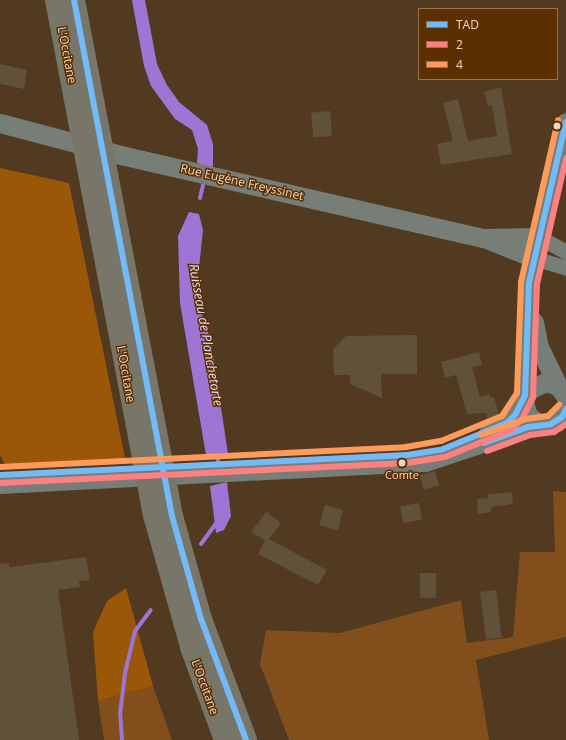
<!DOCTYPE html>
<meta charset="utf-8">
<style>
body{margin:0}
#map{position:relative;width:566px;height:740px;overflow:hidden;background:#523a21;font-family:"Open Sans",sans-serif}
div>[style]{position:absolute}
.green>*{inset:0;background:#824e1c}
.forest>*{inset:0;background:#995707}
.water>*{inset:0;background:#9e75d4}
.stream>*{height:4px;margin:-2px;padding:0 2px;transform-origin:2px;border-radius:2px;background:#9e75d4}
.building>*{inset:0;background:#61503a;transform-origin:0 0}
.minor>*{height:15px;margin:-7.5px;padding:0 7.5px;transform-origin:7.5px;border-radius:7.5px;background:#777e78}
.tertiary>*{height:19px;margin:-9.5px;padding:0 9.5px;transform-origin:9.5px;border-radius:9.5px;background:#777e78}
.motorway>*{height:22px;margin:-11px;padding:0 11px;transform-origin:11px;border-radius:11px;background:#787668}
.bus-1>*{height:6px;margin:-3px;padding:0 3px;transform-origin:3px;border-radius:3px;background:#73baf8}
.bus-2>*{height:6px;margin:-3px;padding:0 3px;transform-origin:3px;border-radius:3px;background:#ff8080}
.bus-3>*{height:6px;margin:-3px;padding:0 3px;transform-origin:3px;border-radius:3px;background:#ff9b5a}
.dots>*{width:11px;height:11px;translate:-50% -50%;box-sizing:border-box;border:2px solid #5b2f00;border-radius:50%}
span{translate:-50% -50%;white-space:nowrap;text-align:center;line-height:1.15;-webkit-text-stroke:3px #5b2f00;paint-order:stroke}
.bus-label{font-size:11px;color:#f1d6c1}
.street-label{font-size:12px;color:#f1d6c1}
.water-label{font-size:13px;color:#e3dbf6;font-style:italic}
.legend{position:absolute;left:418px;top:8px;width:140px;height:72px;box-sizing:border-box;background:#5b2f00;border:1px solid #97724d;margin:0;padding:5px 7px;list-style:none;font-size:12px;color:#f1d6c1}
.legend li{display:flex;align-items:center;gap:8px;height:20px}
.legend b{width:20px;border:1px solid #97724d}
</style>
<div id="map">
<div class="green">
<div style="clip-path:polygon(553px 491px,566px 492px,566px 637px,476px 660px,489px 740px,289px 740px,260px 664px,266px 630px,340px 633px,461px 600px,467px 643px,513px 637px,520px 552px,555px 552px)"></div>
<div style="clip-path:polygon(153px 686px,172px 740px,104px 740px,98px 701px)"></div>
</div>
<div class="forest">
<div style="clip-path:polygon(0 168px,69px 183px,126px 463px,6px 467px,0 455px)"></div>
<div style="clip-path:polygon(126px 588px,153px 686px,98px 701px,93px 632px,107px 601px)"></div>
</div>
<div class="water">
<div style="clip-path:polygon(132px 0,145px 0,157px 64px,167px 85px,179px 102px,207px 125px,213px 144px,213px 168px,197px 163px,198px 149px,192px 130px,175px 119px,151px 86px,144px 66px)"></div>
<div style="clip-path:polygon(189px 212px,199px 214px,203px 230px,196px 297px,211px 341px,228px 454px,206px 455px,180px 303px,178px 236px)"></div>
<div style="clip-path:polygon(227px 482px,231px 516px,224px 530px,216px 533px,210px 486px)"></div>
</div>
<div class="stream">
<div style="left:200px;top:198px;width:13px;rotate:-77deg"></div>
<div style="left:217px;top:450px;width:11px;rotate:85deg"></div>
<div style="left:201px;top:544px;width:26px;rotate:-54deg"></div>
<div style="left:122px;top:740px;width:26px;rotate:-94deg"></div>
<div style="left:120px;top:714px;width:41px;rotate:-83deg"></div>
<div style="left:125px;top:673px;width:43px;rotate:-76.6deg"></div>
<div style="left:135px;top:631px;width:26px;rotate:-53deg"></div>
</div>
<div class="building">
<div style="clip-path:polygon(0 64px,27px 70px,24px 89px,0 84px)"></div>
<div style="clip-path:polygon(501px 87px,512px 154px,441px 165px,437px 144px,453px 141px,443px 103px,458px 99px,468px 141px,497px 136px,492px 105px,488px 106px,484px 92px)"></div>
<div style="left:330px;top:111px;width:25px;height:19px;rotate:85deg"></div>
<div style="clip-path:polygon(417px 335px,417px 374px,381px 374px,382px 398px,350px 384px,350px 375px,334px 375px,333px 349px,346px 336px)"></div>
<div style="clip-path:polygon(479px 352px,482px 365px,472px 367px,480px 397px,489px 394px,491px 398px,494px 397px,499px 415px,488px 421px,486px 413px,467px 414px,456px 375px,445px 378px,441px 362px)"></div>
<div style="left:435px;top:471px;width:15px;height:16px;rotate:74deg"></div>
<div style="clip-path:polygon(512px 492px,513px 504px,491px 507px,491px 512px,478px 514px,477px 499px,488px 498px,487px 494px)"></div>
<div style="left:419px;top:503px;width:17px;height:19px;rotate:80deg"></div>
<div style="left:325px;top:505px;width:19px;height:21px;rotate:16deg"></div>
<div style="clip-path:polygon(266px 512px,281px 523px,269px 539px,327px 570px,318px 585px,258px 554px,265px 540px,251px 532px)"></div>
<div style="clip-path:polygon(86px 557px,90px 580px,79px 581px,80px 587px,58px 590px,79px 740px,0 740px,0 564px,9px 563px,10px 567px)"></div>
<div style="left:420px;top:573px;width:16px;height:25px"></div>
<div style="left:496px;top:590px;width:48px;height:16px;rotate:83deg"></div>
</div>
<div class="minor">
<div style="left:539px;top:237px;width:31px;rotate:29deg"></div>
<div style="left:534px;top:258px;width:34px;rotate:17deg"></div>
</div>
<div class="tertiary">
<div style="left:0;top:123px;width:129px;rotate:14.8deg"></div>
<div style="left:125px;top:156px;width:368px;rotate:12.9deg"></div>
<div style="left:484px;top:238px;width:54px;rotate:21.8deg"></div>
<div style="left:487px;top:238px;width:52px;rotate:-1.1deg"></div>
<div style="left:534px;top:322px;width:25px;rotate:79deg"></div>
<div style="left:539px;top:347px;width:43px;rotate:64deg"></div>
<div style="left:525px;top:395px;width:112px;rotate:-88deg"></div>
<div style="left:529px;top:283px;width:165px;rotate:-77.1deg"></div>
<div style="left:566px;top:397px;width:14px;rotate:-126deg"></div>
<div style="left:558px;top:386px;width:13px;rotate:-162deg"></div>
<div style="left:546px;top:382px;width:20px;rotate:156deg"></div>
<div style="left:528px;top:390px;width:13px;rotate:108deg"></div>
<div style="left:524px;top:402px;width:15px;rotate:74deg"></div>
<div style="left:528px;top:416px;width:14px;rotate:34deg"></div>
<div style="left:540px;top:424px;width:17px;rotate:-7deg"></div>
<div style="left:557px;top:422px;width:16px;rotate:-55deg"></div>
<div style="left:488px;top:433px;width:21px;rotate:-28deg"></div>
<div style="left:507px;top:423px;width:27px;rotate:-51deg"></div>
<div style="left:0;top:484px;width:426px;rotate:-3deg"></div>
<div style="left:425px;top:462px;width:121px;rotate:-18.3deg"></div>
</div>
<div class="motorway">
<div style="left:56px;top:0;width:524px;rotate:79.23deg"></div>
<div style="left:154px;top:515px;width:137px;rotate:74.3deg"></div>
<div style="left:191px;top:647px;width:99px;rotate:69.9deg"></div>
<div style="left:74px;top:0;width:525px;rotate:79.25deg"></div>
<div style="left:172px;top:516px;width:107px;rotate:74.3deg"></div>
<div style="left:201px;top:619px;width:129px;rotate:69.6deg"></div>
</div>
<div class="bus-1">
<div style="left:74px;top:0;width:525px;rotate:79.25deg"></div>
<div style="left:172px;top:516px;width:107px;rotate:74.3deg"></div>
<div style="left:201px;top:619px;width:129px;rotate:69.6deg"></div>
<div style="left:484px;top:443px;width:47px;rotate:-20deg"></div>
<div style="left:528px;top:427px;width:23px;rotate:-7deg"></div>
<div style="left:551px;top:424px;width:13px;rotate:-32deg"></div>
<div style="left:562px;top:417px;width:9px;rotate:-63deg"></div>
<div style="left:0;top:475px;width:407px;rotate:-2.8deg"></div>
<div style="left:407px;top:455px;width:36px;rotate:-9deg"></div>
<div style="left:443px;top:449px;width:69px;rotate:-22.1deg"></div>
<div style="left:507px;top:423px;width:11px;rotate:-45deg"></div>
<div style="left:515px;top:415px;width:22px;rotate:-63deg"></div>
<div style="left:525px;top:395px;width:112px;rotate:-88deg"></div>
<div style="left:529px;top:283px;width:165px;rotate:-77.1deg"></div>
</div>
<div class="bus-2">
<div style="left:487px;top:451px;width:46px;rotate:-20.4deg"></div>
<div style="left:530px;top:435px;width:24px;rotate:-7deg"></div>
<div style="left:554px;top:432px;width:14px;rotate:-34deg"></div>
<div style="left:0;top:483px;width:407px;rotate:-2.8deg"></div>
<div style="left:407px;top:463px;width:38px;rotate:-9deg"></div>
<div style="left:445px;top:457px;width:71px;rotate:-22.2deg"></div>
<div style="left:511px;top:430px;width:16px;rotate:-45deg"></div>
<div style="left:522px;top:419px;width:25px;rotate:-63deg"></div>
<div style="left:533px;top:397px;width:113px;rotate:-88deg"></div>
<div style="left:537px;top:284px;width:129px;rotate:-77deg"></div>
</div>
<div class="bus-3">
<div style="left:481px;top:435px;width:48px;rotate:-19.6deg"></div>
<div style="left:526px;top:419px;width:22px;rotate:-8deg"></div>
<div style="left:548px;top:416px;width:16px;rotate:-45deg"></div>
<div style="left:0;top:467px;width:406px;rotate:-2.8deg"></div>
<div style="left:406px;top:447px;width:36px;rotate:-10deg"></div>
<div style="left:441px;top:441px;width:66px;rotate:-22.3deg"></div>
<div style="left:502px;top:416px;width:27px;rotate:-57deg"></div>
<div style="left:517px;top:393px;width:111px;rotate:-87.9deg"></div>
<div style="left:521px;top:282px;width:166px;rotate:-77.1deg"></div>
</div>
<div class="dots">
<div style="left:557px;top:126px;background:#f1d6c1"></div>
<div style="left:402px;top:463px;background:#f1d6c1"></div>
</div>
<div class="bus-label">
<span style="left:402px;top:475px">Comte</span>
</div>
<div class="street-label">
<span style="left:67px;top:55px;rotate:79deg">L'Occitane</span>
<span style="left:242px;top:182px;rotate:13deg">Rue Eugène Freyssinet</span>
<span style="left:126px;top:374px;rotate:80deg">L'Occitane</span>
<span style="left:205px;top:687px;rotate:70deg">L'Occitane</span>
</div>
<div class="water-label">
<span style="left:206px;top:335px;rotate:80deg">Ruisseau de Planchetorte</span>
</div>
<ul class="legend">
<li><b style="height:5px;background:#73baf8"></b>TAD</li>
<li><b style="height:5px;background:#ff8080"></b>2</li>
<li><b style="height:5px;background:#ff9b5a"></b>4</li>
</ul>
</div>
